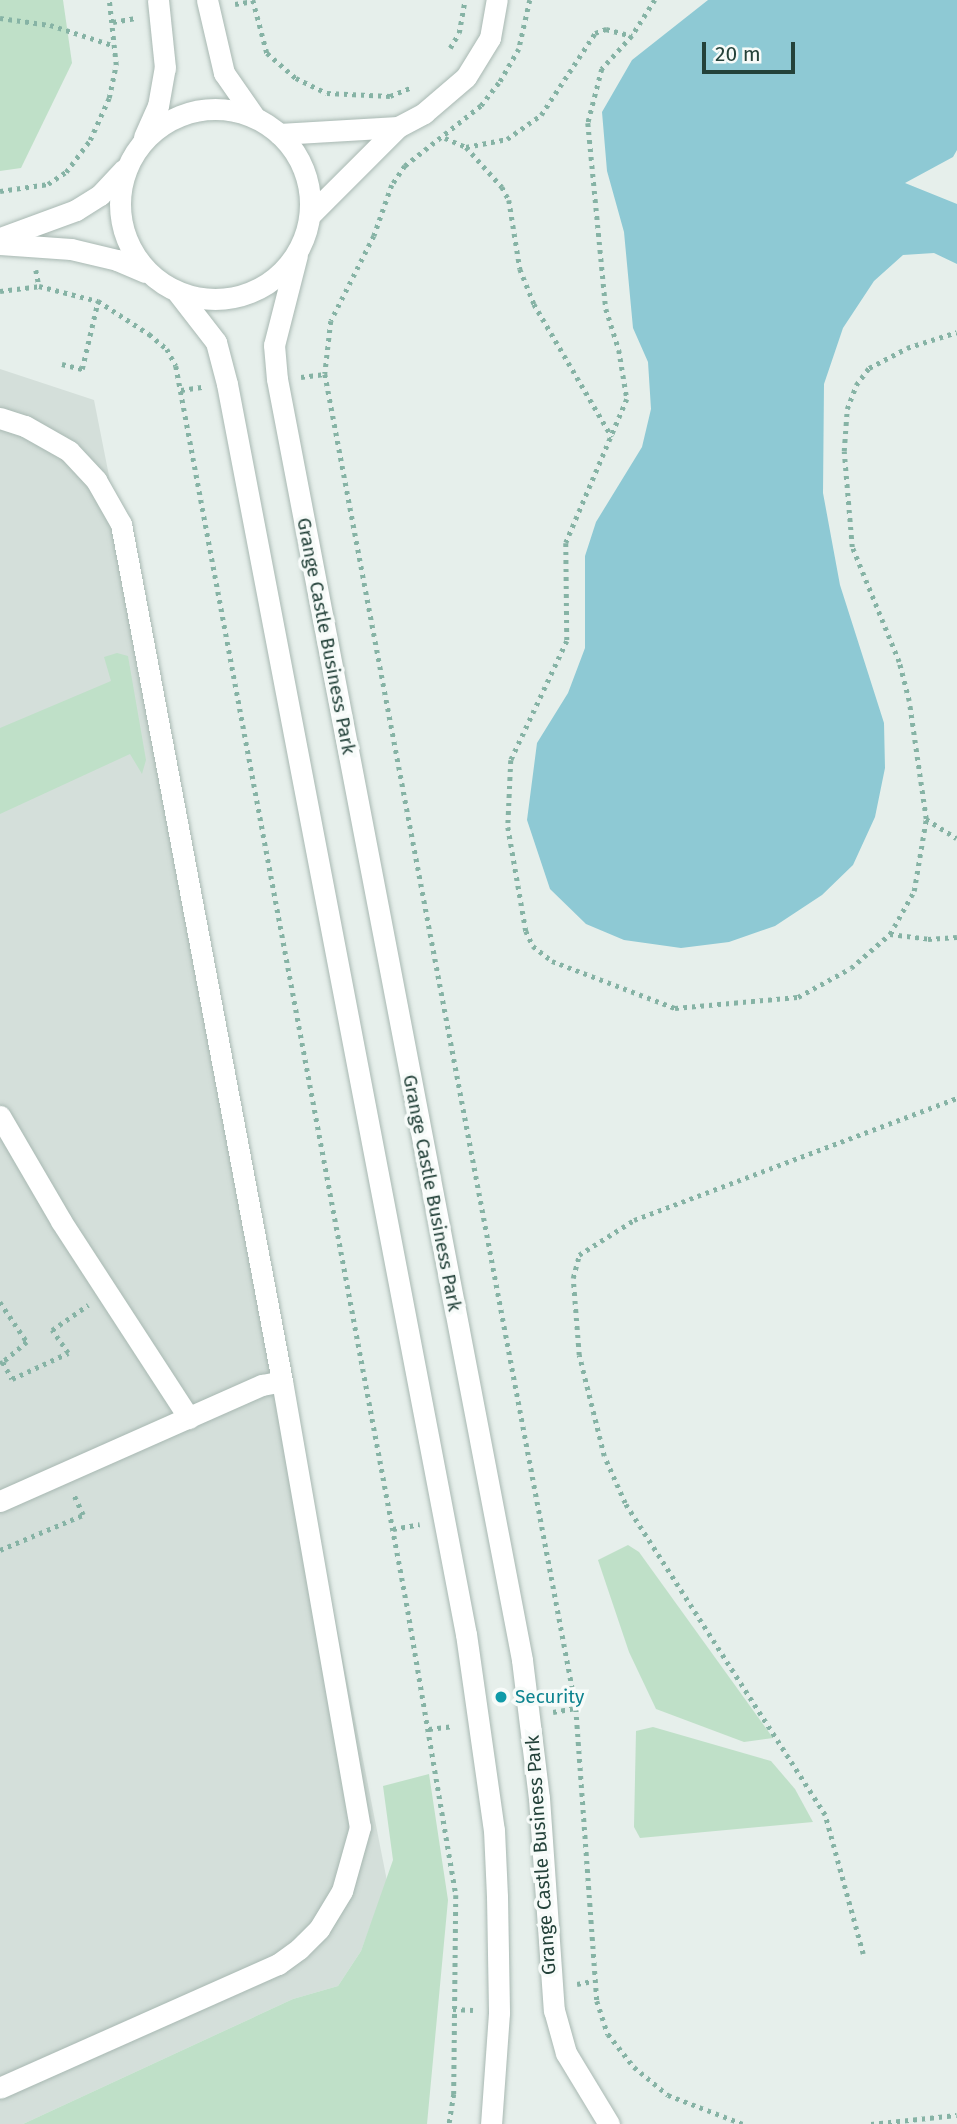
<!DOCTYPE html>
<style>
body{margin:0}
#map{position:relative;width:957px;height:2124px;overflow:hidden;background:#e6efeb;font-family:"Fira Sans",sans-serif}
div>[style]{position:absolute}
.built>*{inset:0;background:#d4dfda}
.green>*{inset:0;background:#bfe0c8}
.water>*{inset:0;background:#8ec9d4}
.path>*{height:4.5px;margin-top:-2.25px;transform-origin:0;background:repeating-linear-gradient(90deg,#86b3a5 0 3.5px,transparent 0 8.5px)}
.roads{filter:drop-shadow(0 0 2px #a8b8b2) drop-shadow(0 0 2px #a8b8b2)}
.minor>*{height:21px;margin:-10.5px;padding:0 10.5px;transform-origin:10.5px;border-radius:10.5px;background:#fff}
.minor>.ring{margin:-10.5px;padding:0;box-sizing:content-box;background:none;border:21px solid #fff;border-radius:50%}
.dots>*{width:19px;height:19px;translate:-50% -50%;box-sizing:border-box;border:4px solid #f7fbf9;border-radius:50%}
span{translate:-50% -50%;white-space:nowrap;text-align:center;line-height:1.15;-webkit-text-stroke:7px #f7fbf9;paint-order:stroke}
.street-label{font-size:19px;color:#24423a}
.culture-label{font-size:19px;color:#0d838f}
.left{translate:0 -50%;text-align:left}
.scale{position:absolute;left:702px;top:42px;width:93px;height:32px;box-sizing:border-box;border:4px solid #24423a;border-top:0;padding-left:9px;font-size:21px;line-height:24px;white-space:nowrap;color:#24423a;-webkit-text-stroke:5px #f7fbf9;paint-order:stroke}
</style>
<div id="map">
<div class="built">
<div style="clip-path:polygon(0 369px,94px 400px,387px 1881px,361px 1951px,338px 1986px,293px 1999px,23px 2124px,0 2124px)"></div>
</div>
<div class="green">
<div style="clip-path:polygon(0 0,63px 0,72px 63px,21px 168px,0 171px)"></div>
<div style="clip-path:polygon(117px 653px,128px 656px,146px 760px,142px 774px,130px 754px,0 814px,0 728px,111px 681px,104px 657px)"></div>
<div style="clip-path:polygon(628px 1545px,639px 1552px,773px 1738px,744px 1742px,656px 1709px,629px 1652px,598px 1560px)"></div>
<div style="clip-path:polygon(653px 1727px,771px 1761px,795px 1789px,813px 1822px,640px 1838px,634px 1827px,636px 1731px)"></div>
<div style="clip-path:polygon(429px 1774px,448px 1900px,427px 2124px,23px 2124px,293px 1999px,338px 1986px,361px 1951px,393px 1860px,383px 1786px)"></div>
</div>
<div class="water">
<div style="clip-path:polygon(708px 0,957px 0,957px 150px,953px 157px,905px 183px,957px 204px,957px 264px,934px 253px,903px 255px,874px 281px,843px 328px,824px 384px,823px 493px,840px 585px,884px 723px,885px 768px,875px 817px,853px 865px,822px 895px,775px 926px,729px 942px,681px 948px,624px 940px,586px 924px,550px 889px,527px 820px,537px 743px,568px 693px,585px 648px,585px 556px,596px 522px,642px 447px,651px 409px,648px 362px,633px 328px,624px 232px,607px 171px,602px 112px,632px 60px)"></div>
</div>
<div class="path">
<div style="left:253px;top:0;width:55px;rotate:75.2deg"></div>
<div style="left:267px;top:53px;width:38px;rotate:41deg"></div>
<div style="left:296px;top:78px;width:34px;rotate:26deg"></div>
<div style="left:327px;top:93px;width:63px;rotate:2.7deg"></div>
<div style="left:390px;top:96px;width:22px;rotate:-22deg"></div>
<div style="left:530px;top:0;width:50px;rotate:102.7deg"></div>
<div style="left:519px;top:49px;width:39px;rotate:120deg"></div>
<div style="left:499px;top:83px;width:29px;rotate:128deg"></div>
<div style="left:481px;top:106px;width:97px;rotate:141.7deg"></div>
<div style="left:405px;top:166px;width:23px;rotate:124deg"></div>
<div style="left:392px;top:185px;width:54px;rotate:109.4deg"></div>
<div style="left:374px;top:236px;width:95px;rotate:116.8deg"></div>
<div style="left:331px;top:321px;width:53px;rotate:96.5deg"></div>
<div style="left:325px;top:374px;width:1357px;rotate:79.34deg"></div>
<div style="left:576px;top:1708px;width:294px;rotate:85.9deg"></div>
<div style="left:597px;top:2001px;width:35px;rotate:72deg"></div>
<div style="left:608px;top:2034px;width:42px;rotate:51.8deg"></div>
<div style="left:634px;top:2067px;width:44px;rotate:39.5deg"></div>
<div style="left:668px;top:2095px;width:80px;rotate:21.1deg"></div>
<div style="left:655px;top:0;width:43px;rotate:122.6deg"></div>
<div style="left:632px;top:36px;width:45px;rotate:132.3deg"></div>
<div style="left:602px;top:69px;width:56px;rotate:104.5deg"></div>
<div style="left:588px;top:123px;width:187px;rotate:84.5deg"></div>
<div style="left:606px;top:309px;width:43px;rotate:72.4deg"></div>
<div style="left:619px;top:350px;width:50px;rotate:80.7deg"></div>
<div style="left:627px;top:399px;width:156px;rotate:113deg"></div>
<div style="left:566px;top:543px;width:98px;rotate:89.4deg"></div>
<div style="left:567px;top:641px;width:132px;rotate:115.2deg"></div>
<div style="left:511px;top:760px;width:67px;rotate:92.6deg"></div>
<div style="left:508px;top:827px;width:106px;rotate:80.2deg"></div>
<div style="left:526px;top:931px;width:17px;rotate:65deg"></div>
<div style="left:533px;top:946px;width:24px;rotate:38deg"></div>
<div style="left:552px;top:961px;width:132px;rotate:20.9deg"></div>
<div style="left:675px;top:1008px;width:123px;rotate:-5.1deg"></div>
<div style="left:798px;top:997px;width:60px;rotate:-28.7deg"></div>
<div style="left:851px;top:968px;width:52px;rotate:-41.1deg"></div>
<div style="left:890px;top:934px;width:38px;rotate:7deg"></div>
<div style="left:928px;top:939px;width:29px;rotate:-4deg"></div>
<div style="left:235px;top:4px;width:18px;rotate:-9deg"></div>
<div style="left:0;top:18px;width:50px;rotate:8deg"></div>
<div style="left:50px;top:25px;width:68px;rotate:17.9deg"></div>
<div style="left:113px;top:22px;width:23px;rotate:-10deg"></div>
<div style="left:450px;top:48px;width:17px;rotate:-59deg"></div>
<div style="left:459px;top:33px;width:34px;rotate:-80deg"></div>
<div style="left:445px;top:138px;width:23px;rotate:23deg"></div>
<div style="left:466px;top:147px;width:54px;rotate:48deg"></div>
<div style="left:502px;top:187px;width:15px;rotate:62deg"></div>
<div style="left:509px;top:200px;width:70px;rotate:80.9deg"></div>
<div style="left:520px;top:269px;width:38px;rotate:68deg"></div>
<div style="left:534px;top:304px;width:154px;rotate:59.6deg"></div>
<div style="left:466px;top:147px;width:42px;rotate:-11deg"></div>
<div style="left:507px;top:139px;width:42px;rotate:-35.2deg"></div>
<div style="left:541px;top:115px;width:98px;rotate:-56.6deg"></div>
<div style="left:595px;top:33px;width:12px;rotate:-20deg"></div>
<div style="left:606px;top:29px;width:27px;rotate:15deg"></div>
<div style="left:0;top:191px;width:49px;rotate:-8.3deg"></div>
<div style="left:48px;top:184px;width:22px;rotate:-34deg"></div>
<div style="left:66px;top:172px;width:40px;rotate:-53deg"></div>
<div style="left:90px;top:140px;width:46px;rotate:-65.7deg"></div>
<div style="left:109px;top:98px;width:34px;rotate:-78deg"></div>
<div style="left:116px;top:65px;width:65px;rotate:-96.1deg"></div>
<div style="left:36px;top:270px;width:16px;rotate:79deg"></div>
<div style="left:0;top:291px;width:39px;rotate:-7deg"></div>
<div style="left:39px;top:286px;width:61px;rotate:14.3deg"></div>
<div style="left:98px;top:301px;width:61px;rotate:32.9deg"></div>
<div style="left:149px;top:334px;width:23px;rotate:40deg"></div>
<div style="left:167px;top:349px;width:19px;rotate:62deg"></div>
<div style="left:176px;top:366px;width:1266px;rotate:79.44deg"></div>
<div style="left:408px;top:1611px;width:288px;rotate:80.4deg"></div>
<div style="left:456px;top:1895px;width:199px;rotate:90.6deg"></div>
<div style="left:454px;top:2094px;width:30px;rotate:99deg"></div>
<div style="left:62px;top:364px;width:21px;rotate:14deg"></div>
<div style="left:82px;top:369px;width:70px;rotate:-76.8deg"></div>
<div style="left:301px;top:377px;width:24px;rotate:-7deg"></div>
<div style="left:181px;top:390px;width:21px;rotate:-8deg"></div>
<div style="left:926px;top:819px;width:36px;rotate:32deg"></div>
<div style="left:890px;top:934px;width:49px;rotate:-60.8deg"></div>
<div style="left:914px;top:891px;width:73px;rotate:-80.5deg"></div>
<div style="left:926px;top:819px;width:119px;rotate:-98.2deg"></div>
<div style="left:909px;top:701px;width:40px;rotate:-104.4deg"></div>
<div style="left:899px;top:662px;width:124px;rotate:-112.2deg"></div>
<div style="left:852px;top:547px;width:96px;rotate:-94.8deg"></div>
<div style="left:844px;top:451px;width:42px;rotate:-85.9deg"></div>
<div style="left:847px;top:409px;width:26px;rotate:-69deg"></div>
<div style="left:856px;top:385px;width:21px;rotate:-53deg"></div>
<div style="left:869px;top:368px;width:43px;rotate:-27.8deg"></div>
<div style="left:907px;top:348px;width:52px;rotate:-17.7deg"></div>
<div style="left:0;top:1302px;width:48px;rotate:56deg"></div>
<div style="left:27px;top:1342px;width:31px;rotate:140deg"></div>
<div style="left:0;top:1363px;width:3px;rotate:-18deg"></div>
<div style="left:3px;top:1362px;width:19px;rotate:62deg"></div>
<div style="left:12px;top:1379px;width:62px;rotate:-24.9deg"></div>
<div style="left:68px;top:1353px;width:28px;rotate:-125deg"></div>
<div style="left:52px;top:1330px;width:44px;rotate:-34.8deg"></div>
<div style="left:393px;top:1529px;width:27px;rotate:-10deg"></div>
<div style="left:0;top:1550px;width:90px;rotate:-22.9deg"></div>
<div style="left:83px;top:1515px;width:21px;rotate:-115deg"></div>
<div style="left:553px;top:1712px;width:23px;rotate:-10deg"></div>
<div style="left:429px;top:1729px;width:25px;rotate:-7deg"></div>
<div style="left:863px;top:1954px;width:144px;rotate:-105.3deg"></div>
<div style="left:825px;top:1815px;width:371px;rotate:-122.7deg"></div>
<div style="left:625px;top:1503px;width:51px;rotate:-114.1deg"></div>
<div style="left:604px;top:1456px;width:104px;rotate:-103.9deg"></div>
<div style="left:579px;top:1355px;width:77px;rotate:-94.5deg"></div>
<div style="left:573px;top:1278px;width:24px;rotate:-75deg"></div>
<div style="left:579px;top:1255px;width:65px;rotate:-32.5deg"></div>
<div style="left:634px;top:1220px;width:345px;rotate:-20.7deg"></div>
<div style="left:577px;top:1984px;width:16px;rotate:-11deg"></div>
<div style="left:453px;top:2009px;width:20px;rotate:3deg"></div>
<div style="left:871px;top:2124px;width:86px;rotate:-6deg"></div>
</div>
<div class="roads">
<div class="minor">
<div style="left:207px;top:0;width:75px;rotate:76.9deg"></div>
<div style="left:224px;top:73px;width:52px;rotate:55.1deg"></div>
<div class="ring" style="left:120px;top:109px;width:169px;height:169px"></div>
<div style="left:279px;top:134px;width:119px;rotate:-3.4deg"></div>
<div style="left:144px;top:137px;width:34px;rotate:-66deg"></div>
<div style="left:158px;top:106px;width:39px;rotate:-80deg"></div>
<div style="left:165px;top:68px;width:68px;rotate:-95.9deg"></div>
<div style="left:310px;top:215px;width:124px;rotate:-45deg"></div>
<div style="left:398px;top:127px;width:30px;rotate:-28deg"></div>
<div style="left:424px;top:113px;width:55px;rotate:-40.6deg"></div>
<div style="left:466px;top:77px;width:46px;rotate:-58.4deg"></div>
<div style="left:490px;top:38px;width:39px;rotate:-80deg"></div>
<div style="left:0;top:238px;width:81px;rotate:-20.2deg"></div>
<div style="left:76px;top:210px;width:28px;rotate:-32deg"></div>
<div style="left:100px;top:195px;width:35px;rotate:-47deg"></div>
<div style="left:0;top:244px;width:71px;rotate:4deg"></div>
<div style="left:71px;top:249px;width:47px;rotate:13.4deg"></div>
<div style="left:117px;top:260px;width:30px;rotate:23deg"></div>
<div style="left:297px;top:255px;width:93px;rotate:104.3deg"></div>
<div style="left:274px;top:345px;width:34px;rotate:85deg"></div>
<div style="left:277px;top:379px;width:1304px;rotate:79.17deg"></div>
<div style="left:522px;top:1660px;width:139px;rotate:83deg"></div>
<div style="left:539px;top:1798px;width:213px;rotate:86deg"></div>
<div style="left:554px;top:2010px;width:45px;rotate:74.4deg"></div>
<div style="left:566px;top:2053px;width:83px;rotate:58.8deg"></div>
<div style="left:178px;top:293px;width:62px;rotate:52.2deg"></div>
<div style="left:216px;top:342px;width:43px;rotate:75.3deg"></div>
<div style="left:227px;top:384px;width:1273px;rotate:79.18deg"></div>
<div style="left:466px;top:1634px;width:198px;rotate:81.9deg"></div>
<div style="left:494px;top:1830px;width:66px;rotate:87.4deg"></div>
<div style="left:497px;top:1896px;width:117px;rotate:89deg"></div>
<div style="left:499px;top:2013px;width:111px;rotate:94.1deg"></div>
<div style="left:0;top:418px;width:26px;rotate:18deg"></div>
<div style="left:25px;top:426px;width:51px;rotate:29.6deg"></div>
<div style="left:69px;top:451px;width:40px;rotate:47deg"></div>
<div style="left:96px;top:480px;width:51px;rotate:60.4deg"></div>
<div style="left:121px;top:524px;width:872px;rotate:79.36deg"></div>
<div style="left:282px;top:1381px;width:453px;rotate:80.1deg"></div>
<div style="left:360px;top:1827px;width:66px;rotate:105.7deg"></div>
<div style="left:342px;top:1891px;width:44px;rotate:121.2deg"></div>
<div style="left:319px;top:1929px;width:28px;rotate:135deg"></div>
<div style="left:299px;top:1949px;width:26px;rotate:144deg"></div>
<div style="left:278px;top:1964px;width:304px;rotate:156deg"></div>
<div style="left:0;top:1116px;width:121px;rotate:59.8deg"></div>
<div style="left:61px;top:1221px;width:235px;rotate:57deg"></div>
<div style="left:0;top:1501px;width:287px;rotate:-23.9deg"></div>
<div style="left:262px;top:1385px;width:20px;rotate:-11deg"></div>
</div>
</div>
<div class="dots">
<div style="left:501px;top:1697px;background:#0f9aa8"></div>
</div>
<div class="street-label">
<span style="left:326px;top:636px;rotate:79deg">Grange Castle Business Park</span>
<span style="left:432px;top:1193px;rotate:79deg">Grange Castle Business Park</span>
<span style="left:541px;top:1855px;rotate:-94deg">Grange Castle Business Park</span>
</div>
<div class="culture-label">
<span class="left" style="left:515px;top:1697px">Security</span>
</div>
<div class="scale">20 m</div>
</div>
